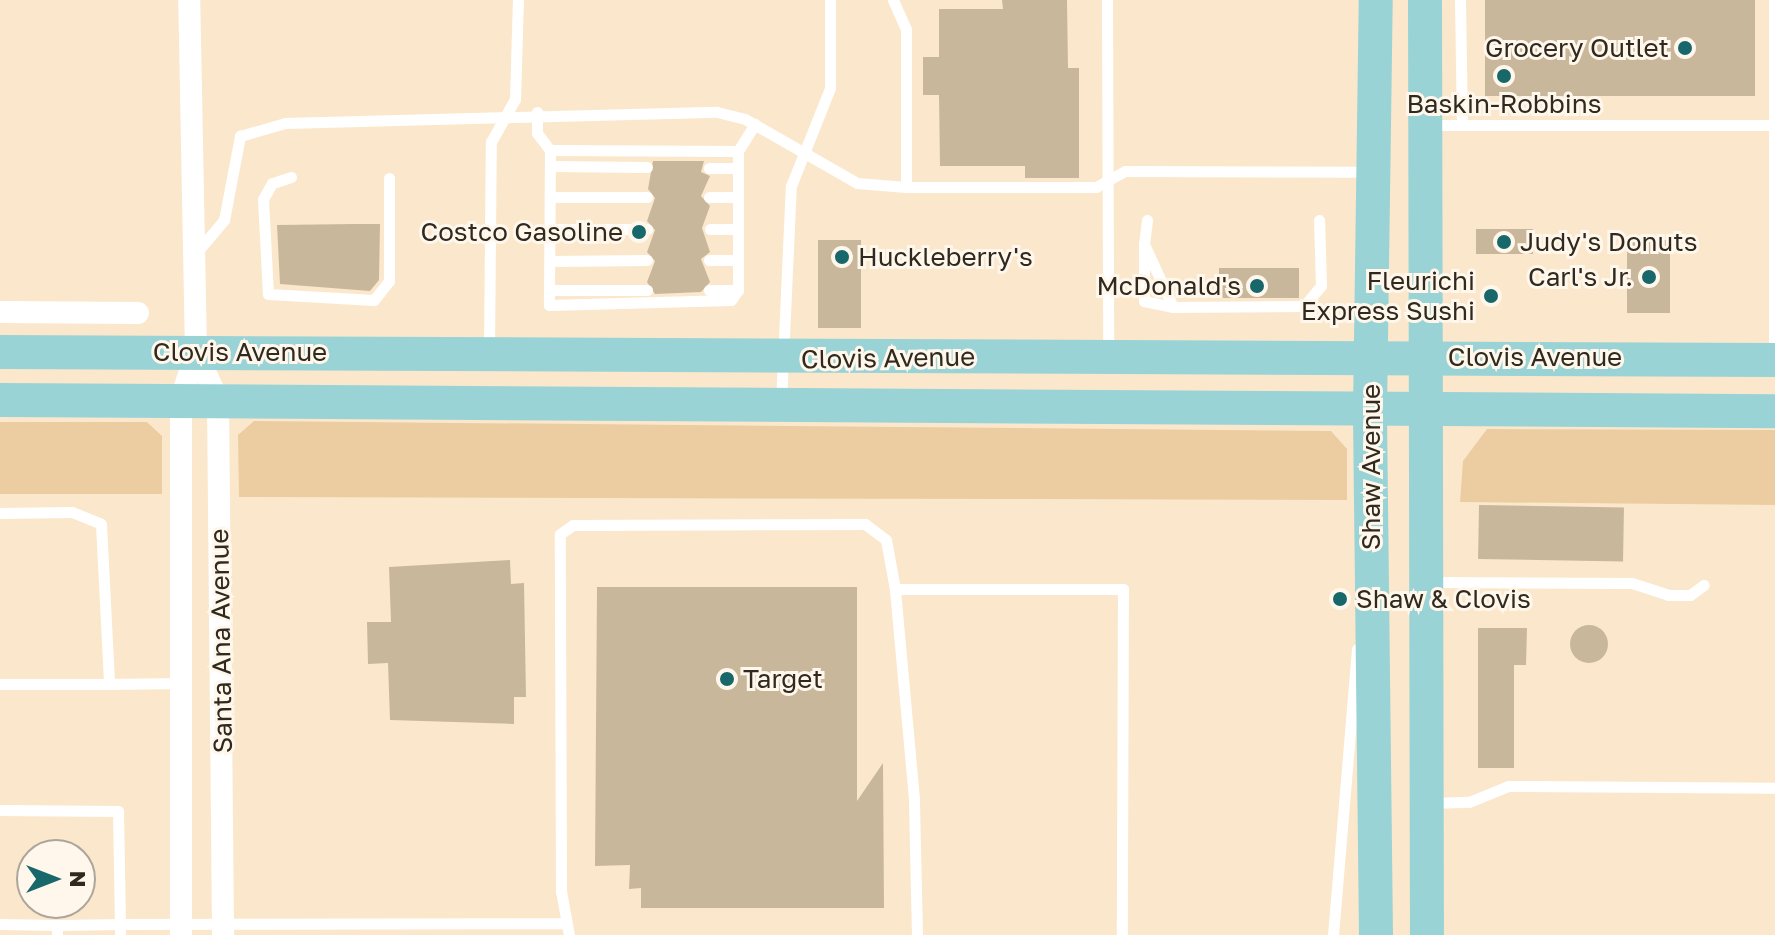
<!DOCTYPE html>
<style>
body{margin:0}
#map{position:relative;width:1775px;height:935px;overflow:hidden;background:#fbe8cc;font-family:"Golos Text",sans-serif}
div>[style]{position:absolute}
.green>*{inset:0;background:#ebcda1}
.building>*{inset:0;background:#c9b79c;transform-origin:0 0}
.round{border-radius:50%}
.lane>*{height:11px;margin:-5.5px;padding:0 5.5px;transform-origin:5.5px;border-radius:5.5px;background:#fff}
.street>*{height:22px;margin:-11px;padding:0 11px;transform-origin:11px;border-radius:11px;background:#fff}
.primary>*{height:34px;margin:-17px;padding:0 17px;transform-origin:17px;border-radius:17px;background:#99d3d5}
.dots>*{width:22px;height:22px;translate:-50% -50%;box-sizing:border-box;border:4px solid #fff7ec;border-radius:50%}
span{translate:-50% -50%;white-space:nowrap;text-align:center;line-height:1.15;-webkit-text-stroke:6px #fff7ec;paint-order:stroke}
.poi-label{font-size:26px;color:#30291e}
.right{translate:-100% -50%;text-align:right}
.left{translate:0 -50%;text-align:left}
.street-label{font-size:26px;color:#30291e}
.north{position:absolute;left:16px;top:839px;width:80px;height:80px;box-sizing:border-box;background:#fff7ec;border:2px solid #aca59a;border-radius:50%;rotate:90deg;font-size:22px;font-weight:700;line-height:32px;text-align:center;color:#30291e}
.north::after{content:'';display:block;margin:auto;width:28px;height:36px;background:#18676a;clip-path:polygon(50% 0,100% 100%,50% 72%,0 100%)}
</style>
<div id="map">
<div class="green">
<div style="clip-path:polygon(254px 421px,1331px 431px,1347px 449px,1347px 500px,239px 497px,238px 435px)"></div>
<div style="clip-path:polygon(0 422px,147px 422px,162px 436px,162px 494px,0 494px)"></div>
<div style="clip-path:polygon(1487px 429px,1775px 430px,1775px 505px,1460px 502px,1463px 461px)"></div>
</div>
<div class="building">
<div style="clip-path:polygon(1002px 0,1067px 0,1068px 68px,1079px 68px,1079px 178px,1025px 178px,1025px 166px,940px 166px,939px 95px,923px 95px,923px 57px,939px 57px,939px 9px,1003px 9px)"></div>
<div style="left:1485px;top:0;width:270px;height:96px"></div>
<div style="clip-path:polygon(653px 161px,704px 161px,701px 172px,710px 176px,701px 196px,710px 206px,702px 228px,710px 252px,701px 259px,710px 282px,701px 292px,655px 294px,647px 282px,655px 261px,647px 252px,655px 230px,647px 221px,655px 198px,648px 189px)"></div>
<div style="clip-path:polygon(354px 224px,380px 224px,379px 280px,370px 291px,280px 284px,277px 225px)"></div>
<div style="left:1476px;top:229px;width:57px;height:25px"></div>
<div style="left:818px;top:240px;width:43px;height:88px"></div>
<div style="left:1627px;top:240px;width:43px;height:73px"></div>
<div style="left:1219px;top:268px;width:80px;height:30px"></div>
<div style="left:1479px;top:505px;width:145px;height:54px;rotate:1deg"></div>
<div style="clip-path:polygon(510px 560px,511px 584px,524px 583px,526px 697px,514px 697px,514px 724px,390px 720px,388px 663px,368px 664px,367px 622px,391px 622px,389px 567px)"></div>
<div style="clip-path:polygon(597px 587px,857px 587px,857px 801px,883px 763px,884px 908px,641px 908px,641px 888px,629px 889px,630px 865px,595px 866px)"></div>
<div class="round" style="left:1570px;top:625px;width:38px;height:38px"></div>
<div style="clip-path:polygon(1478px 628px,1527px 628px,1526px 665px,1514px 665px,1514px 768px,1478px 768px)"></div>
</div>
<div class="lane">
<div style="left:893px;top:0;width:32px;rotate:66deg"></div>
<div style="left:906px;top:29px;width:158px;rotate:90deg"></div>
<div style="left:1107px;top:0;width:351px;rotate:89.8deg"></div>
<div style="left:1460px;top:0;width:125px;rotate:89.1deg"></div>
<div style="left:537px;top:112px;width:21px;rotate:90deg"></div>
<div style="left:537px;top:133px;width:21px;rotate:53deg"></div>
<div style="left:550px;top:150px;width:155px;rotate:90.4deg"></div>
<div style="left:549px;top:305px;width:182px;rotate:-1.6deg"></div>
<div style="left:731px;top:300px;width:12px;rotate:-55deg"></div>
<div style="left:738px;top:290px;width:139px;rotate:-90deg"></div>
<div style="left:738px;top:151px;width:32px;rotate:-58deg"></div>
<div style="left:1430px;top:125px;width:345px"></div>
<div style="left:550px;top:150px;width:188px;rotate:0.3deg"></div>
<div style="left:550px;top:166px;width:97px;rotate:0.6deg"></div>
<div style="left:709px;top:168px;width:29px"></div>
<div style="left:291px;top:177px;width:20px;rotate:162deg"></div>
<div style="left:272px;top:183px;width:18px;rotate:119deg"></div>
<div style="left:263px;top:199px;width:95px;rotate:87deg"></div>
<div style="left:268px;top:294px;width:106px;rotate:3.2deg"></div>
<div style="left:374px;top:300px;width:24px;rotate:-52deg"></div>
<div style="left:389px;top:281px;width:103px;rotate:-90deg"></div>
<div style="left:550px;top:197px;width:97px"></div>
<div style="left:709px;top:197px;width:29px"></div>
<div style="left:1147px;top:220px;width:24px;rotate:97deg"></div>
<div style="left:1144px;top:244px;width:69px;rotate:65.3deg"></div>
<div style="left:1173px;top:307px;width:131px;rotate:-0.4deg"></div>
<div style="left:1304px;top:306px;width:26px;rotate:-50deg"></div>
<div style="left:1321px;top:286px;width:66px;rotate:-91.7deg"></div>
<div style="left:550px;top:229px;width:97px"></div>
<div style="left:710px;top:229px;width:28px"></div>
<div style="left:1144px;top:245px;width:56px;rotate:90deg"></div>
<div style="left:1144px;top:301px;width:30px;rotate:12deg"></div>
<div style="left:197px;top:252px;width:42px;rotate:-49.8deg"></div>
<div style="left:224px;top:220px;width:86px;rotate:-79.2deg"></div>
<div style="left:240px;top:136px;width:47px;rotate:-16.1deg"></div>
<div style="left:285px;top:123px;width:432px;rotate:-1.5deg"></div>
<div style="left:717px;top:112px;width:29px;rotate:14deg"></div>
<div style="left:745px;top:119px;width:129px;rotate:29.7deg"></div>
<div style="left:857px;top:183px;width:49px;rotate:4.7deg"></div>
<div style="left:906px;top:187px;width:190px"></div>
<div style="left:1096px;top:187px;width:33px;rotate:-29deg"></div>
<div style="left:1125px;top:171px;width:247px;rotate:0.2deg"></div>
<div style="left:709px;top:260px;width:29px"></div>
<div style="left:550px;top:261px;width:97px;rotate:-0.6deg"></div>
<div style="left:549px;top:290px;width:98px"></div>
<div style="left:709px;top:290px;width:29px"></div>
<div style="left:489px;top:351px;width:209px;rotate:-89.5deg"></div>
<div style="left:491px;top:142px;width:49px;rotate:-60.8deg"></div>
<div style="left:515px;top:99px;width:99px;rotate:-88.3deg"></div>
<div style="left:1774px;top:355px;width:355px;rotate:-90deg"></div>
<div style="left:781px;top:403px;width:217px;rotate:-87.4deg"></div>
<div style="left:791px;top:186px;width:105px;rotate:-68.3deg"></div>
<div style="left:830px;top:88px;width:88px;rotate:-90deg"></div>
<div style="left:0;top:513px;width:72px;rotate:-0.8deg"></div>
<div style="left:72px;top:512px;width:31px;rotate:22deg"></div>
<div style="left:101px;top:524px;width:160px;rotate:87.1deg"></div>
<div style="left:109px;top:684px;width:72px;rotate:-0.8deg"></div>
<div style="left:1430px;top:582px;width:202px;rotate:0.3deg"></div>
<div style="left:1632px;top:583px;width:38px;rotate:18deg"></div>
<div style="left:1668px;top:595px;width:22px"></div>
<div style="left:1690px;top:595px;width:17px;rotate:-36deg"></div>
<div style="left:0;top:684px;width:109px"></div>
<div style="left:1431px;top:803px;width:38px;rotate:-2deg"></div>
<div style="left:1469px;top:802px;width:42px;rotate:-22.3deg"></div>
<div style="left:1508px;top:786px;width:267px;rotate:0.4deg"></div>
<div style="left:0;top:810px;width:118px;rotate:0.5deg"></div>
<div style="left:118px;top:811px;width:113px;rotate:89deg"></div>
<div style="left:120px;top:924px;width:63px;rotate:179.1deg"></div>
<div style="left:57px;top:925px;width:10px;rotate:90deg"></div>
<div style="left:0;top:924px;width:57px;rotate:1deg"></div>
<div style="left:120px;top:935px;width:11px;rotate:-90deg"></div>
<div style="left:120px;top:924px;width:445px;rotate:-0.1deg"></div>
<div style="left:569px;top:935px;width:45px;rotate:-100.3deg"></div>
<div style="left:561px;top:891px;width:357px;rotate:-90.2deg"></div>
<div style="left:560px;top:534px;width:16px;rotate:-35deg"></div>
<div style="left:573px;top:525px;width:292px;rotate:-0.2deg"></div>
<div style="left:865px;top:524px;width:26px;rotate:37deg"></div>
<div style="left:886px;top:540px;width:50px;rotate:79.6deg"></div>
<div style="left:917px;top:935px;width:136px;rotate:-91.3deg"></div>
<div style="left:914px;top:799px;width:211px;rotate:-95.2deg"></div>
<div style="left:895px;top:589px;width:228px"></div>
<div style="left:1123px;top:589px;width:346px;rotate:90.2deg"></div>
<div style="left:1333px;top:935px;width:287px;rotate:-85.2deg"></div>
</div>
<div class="street">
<div style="left:0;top:312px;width:138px;rotate:0.4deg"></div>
<div style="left:196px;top:352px;width:53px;rotate:65.4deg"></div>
<div style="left:218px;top:400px;width:535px;rotate:89.46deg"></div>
<div style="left:181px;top:935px;width:536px;rotate:-90deg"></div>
<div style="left:181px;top:399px;width:49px;rotate:-72.3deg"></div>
<div style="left:196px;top:352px;width:352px;rotate:-91.1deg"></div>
</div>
<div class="primary">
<div style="left:1425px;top:0;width:935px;rotate:89.88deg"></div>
<div style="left:0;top:352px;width:1775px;rotate:0.26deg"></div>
<div style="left:0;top:400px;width:1775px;rotate:0.36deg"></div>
<div style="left:1376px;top:935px;width:524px;rotate:-90.66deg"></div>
<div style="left:1370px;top:411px;width:411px;rotate:-89.2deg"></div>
</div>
<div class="dots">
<div style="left:1685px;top:48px;background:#18676a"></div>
<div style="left:1504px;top:76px;background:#18676a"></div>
<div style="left:639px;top:232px;background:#18676a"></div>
<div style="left:1504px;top:242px;background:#18676a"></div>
<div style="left:842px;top:257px;background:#18676a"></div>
<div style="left:1649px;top:277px;background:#18676a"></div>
<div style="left:1257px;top:286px;background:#18676a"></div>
<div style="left:1491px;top:296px;background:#18676a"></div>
<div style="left:1340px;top:599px;background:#18676a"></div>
<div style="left:727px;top:679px;background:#18676a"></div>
</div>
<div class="poi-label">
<span class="right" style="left:1669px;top:48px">Grocery Outlet</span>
<span style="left:1504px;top:104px">Baskin-Robbins</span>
<span class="right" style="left:623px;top:232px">Costco Gasoline</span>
<span class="left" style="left:1520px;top:242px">Judy's Donuts</span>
<span class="left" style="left:858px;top:257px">Huckleberry's</span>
<span class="right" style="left:1633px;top:277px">Carl's Jr.</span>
<span class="right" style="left:1475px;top:296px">Fleurichi<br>Express Sushi</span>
<span class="right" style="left:1241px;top:286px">McDonald's</span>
<span class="left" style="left:1356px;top:599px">Shaw &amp; Clovis</span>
<span class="left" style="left:743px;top:679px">Target</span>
</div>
<div class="street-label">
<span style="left:240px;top:352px">Clovis Avenue</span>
<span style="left:1535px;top:357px">Clovis Avenue</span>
<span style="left:888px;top:358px;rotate:-1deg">Clovis Avenue</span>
<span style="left:1371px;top:467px;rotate:-90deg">Shaw Avenue</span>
<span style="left:221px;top:641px;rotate:-91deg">Santa Ana Avenue</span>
</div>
<div class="north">N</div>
</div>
